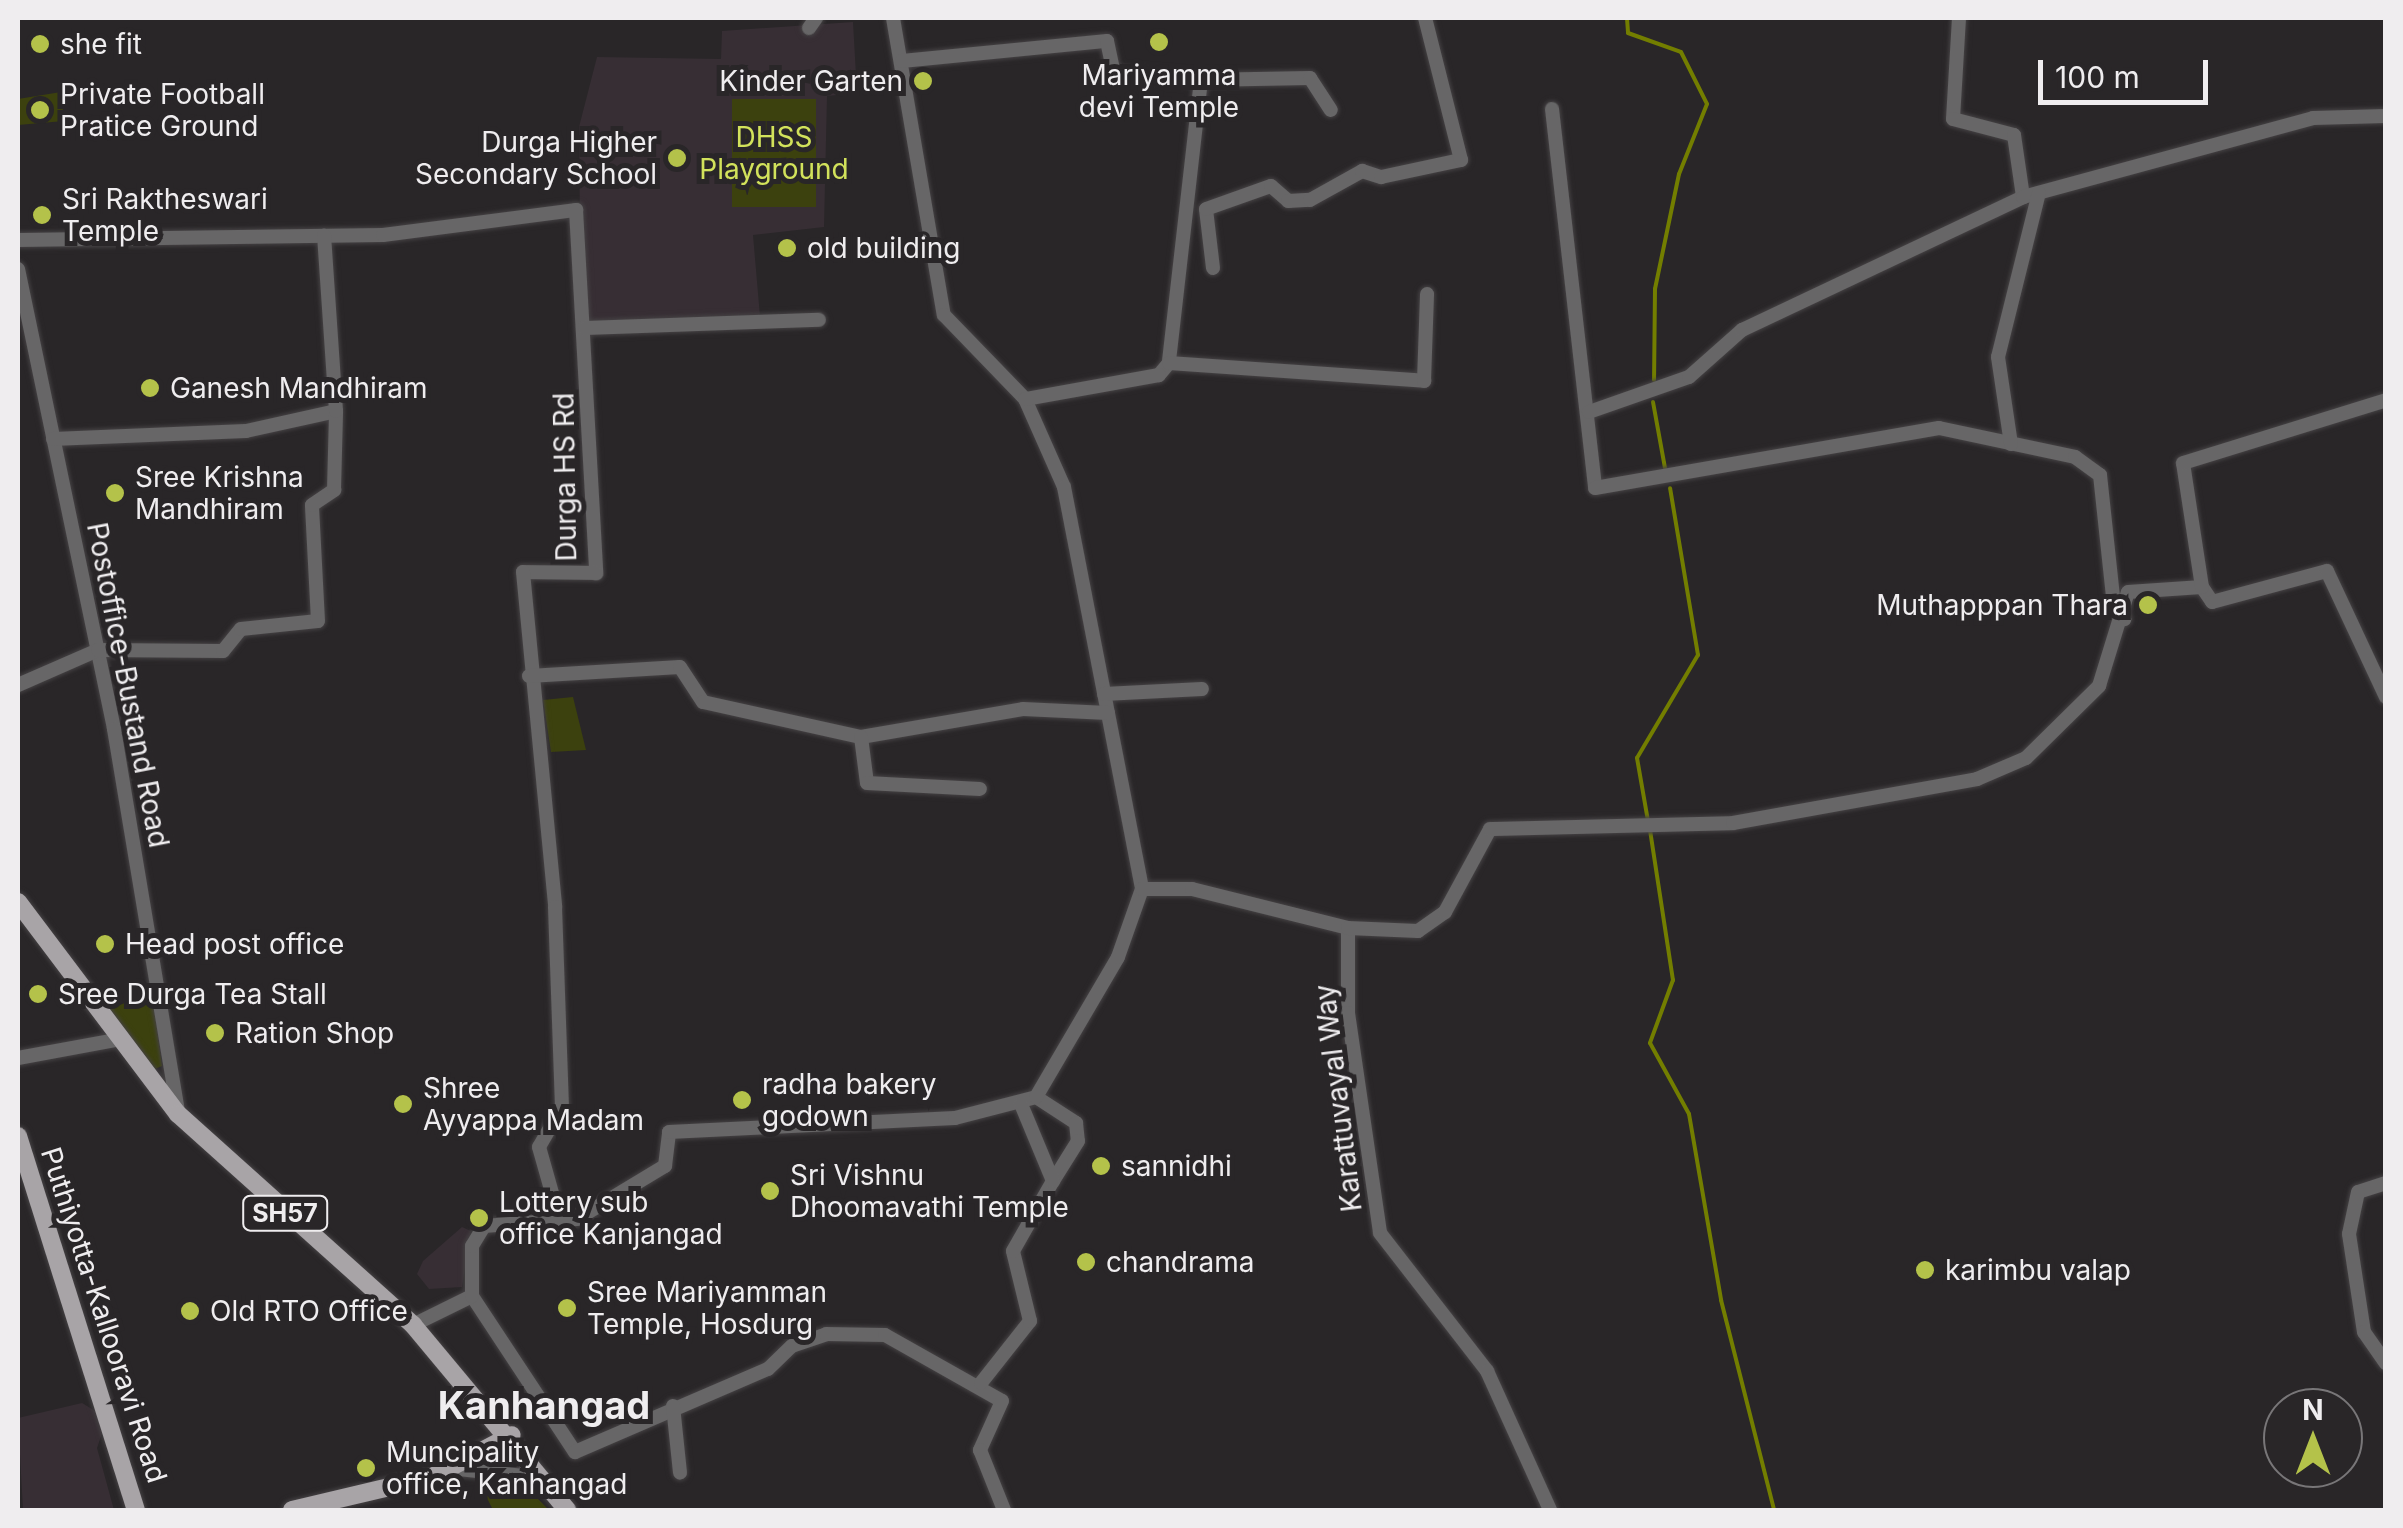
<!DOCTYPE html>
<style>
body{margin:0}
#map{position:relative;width:2403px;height:1528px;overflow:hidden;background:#292628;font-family:Inter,sans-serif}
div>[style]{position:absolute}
.built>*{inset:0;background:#372e34}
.green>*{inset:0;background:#3c410e;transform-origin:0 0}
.stream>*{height:4px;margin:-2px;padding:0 2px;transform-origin:2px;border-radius:2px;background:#737e00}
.roads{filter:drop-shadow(0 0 2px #454244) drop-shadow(0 0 2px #454244)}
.minor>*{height:14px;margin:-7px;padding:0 7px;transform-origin:7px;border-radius:7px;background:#676667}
.major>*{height:18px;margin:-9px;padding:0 9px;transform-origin:9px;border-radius:9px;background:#a8a4a7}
.dots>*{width:28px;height:28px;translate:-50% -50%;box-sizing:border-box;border:5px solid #292628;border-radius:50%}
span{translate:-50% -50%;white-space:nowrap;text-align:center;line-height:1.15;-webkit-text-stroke:10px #292628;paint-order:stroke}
.shield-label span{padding:2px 8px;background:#292628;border:2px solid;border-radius:8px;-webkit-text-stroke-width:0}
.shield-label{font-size:25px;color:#efedef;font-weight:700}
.poi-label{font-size:28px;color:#efedef}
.left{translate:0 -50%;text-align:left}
.right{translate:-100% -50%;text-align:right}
.park-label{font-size:28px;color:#d2e25b}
.street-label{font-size:28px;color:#efedef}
.district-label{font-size:38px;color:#efedef;font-weight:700}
.frame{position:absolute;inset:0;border:20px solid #efedef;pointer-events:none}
.north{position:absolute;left:2263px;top:1388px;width:100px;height:100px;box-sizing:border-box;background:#292628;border:2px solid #787678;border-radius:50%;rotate:0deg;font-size:28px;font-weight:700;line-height:40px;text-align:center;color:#efedef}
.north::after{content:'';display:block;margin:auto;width:35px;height:45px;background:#b4c24a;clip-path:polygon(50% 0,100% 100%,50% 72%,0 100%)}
.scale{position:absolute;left:2038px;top:60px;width:170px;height:45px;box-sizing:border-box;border:5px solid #efedef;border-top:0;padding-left:12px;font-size:30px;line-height:35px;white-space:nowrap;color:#efedef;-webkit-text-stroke:8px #292628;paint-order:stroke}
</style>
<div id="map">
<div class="built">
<div style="clip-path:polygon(853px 22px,857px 93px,827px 96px,824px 227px,753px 235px,761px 328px,581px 333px,579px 127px,597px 57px,721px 59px,722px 31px)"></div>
<div style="clip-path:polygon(462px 1227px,471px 1231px,462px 1287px,429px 1289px,417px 1274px,423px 1261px)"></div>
<div style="clip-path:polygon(82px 1403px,107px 1418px,97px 1448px,114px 1510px,23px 1510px,18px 1418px)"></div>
</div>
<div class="green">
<div style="clip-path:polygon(61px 92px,64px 121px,18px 125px,18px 99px)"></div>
<div style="left:816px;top:99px;width:108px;height:84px;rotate:90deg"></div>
<div style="clip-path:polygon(573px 697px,586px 750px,551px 752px,543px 700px)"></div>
<div style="clip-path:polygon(152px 992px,162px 1066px,155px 1069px,105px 1011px)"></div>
<div style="clip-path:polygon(490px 1483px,526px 1487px,549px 1510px,493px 1510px,482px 1488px)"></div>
</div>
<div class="stream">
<div style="left:1627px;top:18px;width:15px;rotate:86deg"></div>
<div style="left:1628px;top:33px;width:56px;rotate:19.7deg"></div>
<div style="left:1681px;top:52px;width:58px;rotate:63.4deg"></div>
<div style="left:1707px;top:104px;width:75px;rotate:111.8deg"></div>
<div style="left:1679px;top:174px;width:117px;rotate:101.8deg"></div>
<div style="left:1655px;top:289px;width:91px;rotate:90.6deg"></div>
<div style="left:1653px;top:402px;width:67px;rotate:79.7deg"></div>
<div style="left:1648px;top:821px;width:64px;rotate:-99.9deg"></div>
<div style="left:1637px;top:758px;width:120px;rotate:-59.4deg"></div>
<div style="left:1698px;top:655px;width:169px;rotate:-99.5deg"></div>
<div style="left:1650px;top:830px;width:152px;rotate:81.3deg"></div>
<div style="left:1673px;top:980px;width:67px;rotate:110.1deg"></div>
<div style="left:1650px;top:1043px;width:81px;rotate:61.2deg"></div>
<div style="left:1689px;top:1114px;width:189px;rotate:80.2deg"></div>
<div style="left:1721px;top:1300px;width:217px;rotate:75.8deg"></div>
</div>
<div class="roads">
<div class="minor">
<div style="left:893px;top:18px;width:301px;rotate:80.3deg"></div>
<div style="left:944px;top:315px;width:117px;rotate:46deg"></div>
<div style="left:1025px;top:399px;width:96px;rotate:66.1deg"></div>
<div style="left:1064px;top:487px;width:409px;rotate:79deg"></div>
<div style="left:1959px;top:18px;width:101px;rotate:93.4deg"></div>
<div style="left:1953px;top:119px;width:63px;rotate:14.7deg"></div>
<div style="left:2014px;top:135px;width:63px;rotate:81.7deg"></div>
<div style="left:809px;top:28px;width:12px;rotate:-55deg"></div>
<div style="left:902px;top:61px;width:206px;rotate:-5.6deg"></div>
<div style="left:1107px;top:41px;width:33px;rotate:78deg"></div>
<div style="left:1114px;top:73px;width:87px;rotate:4.6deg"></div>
<div style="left:1201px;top:80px;width:285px;rotate:96.5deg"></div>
<div style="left:1169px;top:363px;width:16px;rotate:130deg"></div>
<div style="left:1159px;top:375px;width:136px;rotate:169.8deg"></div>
<div style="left:1201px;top:80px;width:109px;rotate:-1.1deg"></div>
<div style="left:1310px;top:78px;width:38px;rotate:57deg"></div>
<div style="left:1552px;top:109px;width:381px;rotate:83.5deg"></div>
<div style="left:1595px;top:488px;width:349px;rotate:-9.9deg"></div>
<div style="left:1939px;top:428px;width:139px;rotate:12deg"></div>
<div style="left:2075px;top:457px;width:31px;rotate:36deg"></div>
<div style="left:2100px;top:475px;width:123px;rotate:83.9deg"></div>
<div style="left:2113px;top:597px;width:25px;rotate:63deg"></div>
<div style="left:18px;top:240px;width:365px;rotate:-0.8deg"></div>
<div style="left:383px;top:235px;width:195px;rotate:-7.4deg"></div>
<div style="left:576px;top:210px;width:364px;rotate:86.8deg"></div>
<div style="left:596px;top:573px;width:73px;rotate:-179.2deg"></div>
<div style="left:523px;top:572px;width:337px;rotate:84.5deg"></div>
<div style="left:555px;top:907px;width:200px;rotate:88deg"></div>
<div style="left:562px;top:1107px;width:46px;rotate:119.9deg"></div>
<div style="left:539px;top:1147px;width:77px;rotate:74.2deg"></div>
<div style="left:1213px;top:268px;width:59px;rotate:-96.8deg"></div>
<div style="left:1206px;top:209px;width:69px;rotate:-19.5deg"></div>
<div style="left:1271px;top:186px;width:23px;rotate:41deg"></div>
<div style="left:1288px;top:201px;width:22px;rotate:-3deg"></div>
<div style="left:1310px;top:200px;width:60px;rotate:-29.1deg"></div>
<div style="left:1362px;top:171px;width:20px;rotate:18deg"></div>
<div style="left:1381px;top:177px;width:82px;rotate:-12deg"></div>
<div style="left:1461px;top:160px;width:146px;rotate:-104.2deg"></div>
<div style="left:18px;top:269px;width:470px;rotate:78.2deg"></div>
<div style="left:114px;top:729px;width:389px;rotate:80.5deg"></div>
<div style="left:585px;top:328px;width:234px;rotate:-2deg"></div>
<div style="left:1169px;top:363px;width:256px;rotate:4deg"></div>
<div style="left:1424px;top:381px;width:87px;rotate:-88deg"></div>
<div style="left:1589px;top:412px;width:106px;rotate:-19.3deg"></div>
<div style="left:1689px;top:377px;width:71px;rotate:-41.6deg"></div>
<div style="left:1742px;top:330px;width:311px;rotate:-25.3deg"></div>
<div style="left:2023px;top:197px;width:301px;rotate:-15.2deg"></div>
<div style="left:2313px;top:118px;width:73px;rotate:-1.6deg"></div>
<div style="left:53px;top:439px;width:193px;rotate:-2.4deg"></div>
<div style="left:246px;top:431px;width:92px;rotate:-12.5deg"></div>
<div style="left:2011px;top:444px;width:88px;rotate:-98.5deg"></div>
<div style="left:1998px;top:357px;width:169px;rotate:-76deg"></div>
<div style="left:2202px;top:587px;width:18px;rotate:56deg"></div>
<div style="left:2212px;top:602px;width:119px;rotate:-15.1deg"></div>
<div style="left:2327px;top:571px;width:139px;rotate:64.9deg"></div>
<div style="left:529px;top:676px;width:151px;rotate:-3.4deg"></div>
<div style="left:680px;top:667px;width:42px;rotate:56.7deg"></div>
<div style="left:703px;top:702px;width:162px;rotate:12.5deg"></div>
<div style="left:861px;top:737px;width:164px;rotate:-9.8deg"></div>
<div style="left:1023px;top:709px;width:85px;rotate:2.7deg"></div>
<div style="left:18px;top:685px;width:87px;rotate:-23.6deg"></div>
<div style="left:98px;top:650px;width:125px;rotate:0.5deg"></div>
<div style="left:223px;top:651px;width:28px;rotate:-51deg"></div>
<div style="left:241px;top:629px;width:77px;rotate:-5.9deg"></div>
<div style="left:318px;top:621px;width:116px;rotate:-93deg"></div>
<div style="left:312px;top:505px;width:27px;rotate:-34deg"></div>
<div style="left:334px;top:490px;width:79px;rotate:-88.5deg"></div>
<div style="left:336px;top:411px;width:176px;rotate:-93.9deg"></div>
<div style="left:1104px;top:694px;width:98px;rotate:-2.9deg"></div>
<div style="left:861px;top:737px;width:46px;rotate:82.6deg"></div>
<div style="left:867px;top:783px;width:113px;rotate:3deg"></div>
<div style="left:1348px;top:928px;width:85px;rotate:90deg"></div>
<div style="left:1348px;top:1013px;width:222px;rotate:81.7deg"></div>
<div style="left:1380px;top:1233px;width:175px;rotate:52.2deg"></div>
<div style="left:1487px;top:1371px;width:153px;rotate:65.6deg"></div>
<div style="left:18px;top:1058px;width:100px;rotate:-10.4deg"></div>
<div style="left:1036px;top:1097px;width:48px;rotate:33deg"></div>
<div style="left:1076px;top:1123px;width:18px;rotate:84deg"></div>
<div style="left:1078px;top:1141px;width:47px;rotate:122deg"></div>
<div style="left:2386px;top:1183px;width:29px;rotate:162deg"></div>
<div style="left:2358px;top:1192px;width:43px;rotate:102.1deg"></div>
<div style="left:2349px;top:1234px;width:99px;rotate:81.3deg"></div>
<div style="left:2364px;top:1332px;width:38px;rotate:55deg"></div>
<div style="left:472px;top:1296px;width:187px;rotate:56.6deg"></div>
<div style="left:575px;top:1452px;width:210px;rotate:-23.3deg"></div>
<div style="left:768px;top:1369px;width:33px;rotate:-44deg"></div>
<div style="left:792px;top:1346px;width:36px;rotate:-19deg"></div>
<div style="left:826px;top:1334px;width:59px;rotate:1deg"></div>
<div style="left:885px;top:1335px;width:134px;rotate:29.4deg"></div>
<div style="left:1002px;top:1401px;width:54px;rotate:114.2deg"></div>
<div style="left:980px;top:1450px;width:65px;rotate:68.2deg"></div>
<div style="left:413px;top:1325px;width:66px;rotate:-26.2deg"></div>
<div style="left:472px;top:1296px;width:50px;rotate:-90deg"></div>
<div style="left:472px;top:1246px;width:23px;rotate:-59deg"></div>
<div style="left:484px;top:1226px;width:93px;rotate:-4.3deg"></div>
<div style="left:577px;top:1219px;width:103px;rotate:-31.1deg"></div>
<div style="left:665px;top:1166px;width:34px;rotate:-83deg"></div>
<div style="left:669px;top:1132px;width:286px;rotate:-2.8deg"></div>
<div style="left:955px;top:1118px;width:84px;rotate:-14.5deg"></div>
<div style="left:1036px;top:1097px;width:162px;rotate:-59.6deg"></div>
<div style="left:1118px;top:957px;width:72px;rotate:-70.6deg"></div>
<div style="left:1142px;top:889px;width:50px"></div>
<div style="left:1192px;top:889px;width:161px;rotate:14deg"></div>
<div style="left:1348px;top:928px;width:70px;rotate:2.5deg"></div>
<div style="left:1418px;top:931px;width:33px;rotate:-35deg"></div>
<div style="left:1445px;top:912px;width:94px;rotate:-61.5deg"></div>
<div style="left:1490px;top:829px;width:243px;rotate:-1.4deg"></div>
<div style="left:1733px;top:823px;width:248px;rotate:-10.2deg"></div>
<div style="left:1977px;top:779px;width:53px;rotate:-23.2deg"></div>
<div style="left:2026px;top:758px;width:103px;rotate:-44.6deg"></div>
<div style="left:2099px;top:686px;width:98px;rotate:-72.9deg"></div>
<div style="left:2128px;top:592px;width:74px;rotate:-3.9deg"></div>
<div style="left:2202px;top:587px;width:125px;rotate:-98.7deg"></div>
<div style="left:2183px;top:463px;width:213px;rotate:-17.2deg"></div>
<div style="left:981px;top:1383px;width:79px;rotate:-51.7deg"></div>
<div style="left:1030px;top:1321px;width:72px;rotate:-103.7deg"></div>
<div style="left:1013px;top:1251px;width:81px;rotate:-60.3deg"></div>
<div style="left:1053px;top:1181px;width:83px;rotate:-112.6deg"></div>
<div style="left:673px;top:1406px;width:67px;rotate:84deg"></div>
<div style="left:449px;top:1468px;width:94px;rotate:6.1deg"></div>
</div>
<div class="major">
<div style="left:18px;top:902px;width:266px;rotate:53deg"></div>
<div style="left:178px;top:1114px;width:316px;rotate:41.9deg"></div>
<div style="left:413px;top:1325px;width:241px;rotate:50.2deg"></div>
<div style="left:18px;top:1136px;width:392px;rotate:72.5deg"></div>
<div style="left:292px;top:1510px;width:144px;rotate:-13.3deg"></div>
<div style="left:432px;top:1477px;width:90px;rotate:-27.7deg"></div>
</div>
</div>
<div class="dots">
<div style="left:1159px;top:42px;background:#b4c24a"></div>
<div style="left:40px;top:44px;background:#b4c24a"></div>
<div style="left:923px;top:81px;background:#b4c24a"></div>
<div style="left:40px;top:110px;background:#b4c24a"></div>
<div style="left:677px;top:158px;background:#b4c24a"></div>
<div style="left:42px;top:215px;background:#b4c24a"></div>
<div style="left:787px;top:248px;background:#b4c24a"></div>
<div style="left:150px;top:388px;background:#b4c24a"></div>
<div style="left:115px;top:493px;background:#b4c24a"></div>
<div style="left:2148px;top:605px;background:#b4c24a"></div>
<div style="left:105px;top:944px;background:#b4c24a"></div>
<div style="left:38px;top:994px;background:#b4c24a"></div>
<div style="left:215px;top:1033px;background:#b4c24a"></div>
<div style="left:742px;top:1100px;background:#b4c24a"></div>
<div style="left:403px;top:1104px;background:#b4c24a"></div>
<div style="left:1101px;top:1166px;background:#b4c24a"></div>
<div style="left:770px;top:1191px;background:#b4c24a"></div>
<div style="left:479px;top:1218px;background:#b4c24a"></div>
<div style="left:1086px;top:1262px;background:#b4c24a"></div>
<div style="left:1925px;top:1270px;background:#b4c24a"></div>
<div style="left:567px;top:1308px;background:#b4c24a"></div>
<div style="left:190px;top:1311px;background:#b4c24a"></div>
<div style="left:366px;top:1468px;background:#b4c24a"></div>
</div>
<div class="shield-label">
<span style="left:285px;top:1213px">SH57</span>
</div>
<div class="poi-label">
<span class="left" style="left:60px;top:44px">she fit</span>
<span style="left:1159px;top:91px">Mariyamma<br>devi Temple</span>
<span class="right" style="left:903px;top:81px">Kinder Garten</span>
<span class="left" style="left:60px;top:110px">Private Football<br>Pratice Ground</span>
<span class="right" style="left:657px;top:158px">Durga Higher<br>Secondary School</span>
<span class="left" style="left:62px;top:215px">Sri Raktheswari<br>Temple</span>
<span class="left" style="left:807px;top:248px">old building</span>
<span class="left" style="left:170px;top:388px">Ganesh Mandhiram</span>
<span class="left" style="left:135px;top:493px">Sree Krishna<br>Mandhiram</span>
<span class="right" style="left:2128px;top:605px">Muthapppan Thara</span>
<span class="left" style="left:125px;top:944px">Head post office</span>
<span class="left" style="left:58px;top:994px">Sree Durga Tea Stall</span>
<span class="left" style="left:235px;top:1033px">Ration Shop</span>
<span class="left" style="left:762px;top:1100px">radha bakery<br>godown</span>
<span class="left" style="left:423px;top:1104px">Shree<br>Ayyappa Madam</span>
<span class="left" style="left:1121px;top:1166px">sannidhi</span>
<span class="left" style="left:790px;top:1191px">Sri Vishnu<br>Dhoomavathi Temple</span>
<span class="left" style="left:499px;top:1218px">Lottery sub<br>office Kanjangad</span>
<span class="left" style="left:1106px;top:1262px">chandrama</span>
<span class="left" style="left:1945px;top:1270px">karimbu valap</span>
<span class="left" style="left:587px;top:1308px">Sree Mariyamman<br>Temple, Hosdurg</span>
<span class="left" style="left:210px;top:1311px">Old RTO Office</span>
<span class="left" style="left:386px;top:1468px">Muncipality<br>office, Kanhangad</span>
</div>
<div class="park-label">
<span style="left:774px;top:153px">DHSS<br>Playground</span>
</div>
<div class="street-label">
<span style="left:565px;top:477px;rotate:-91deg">Durga HS Rd</span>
<span style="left:128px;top:685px;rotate:79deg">Postoffice-Bustand Road</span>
<span style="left:1338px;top:1098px;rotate:-97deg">Karattuvayal Way</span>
<span style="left:104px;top:1315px;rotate:72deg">Puthiyotta-Kallooravi Road</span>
</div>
<div class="district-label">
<span style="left:544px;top:1406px">Kanhangad</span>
</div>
<div class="frame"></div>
<div class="north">N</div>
<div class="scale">100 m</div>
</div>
